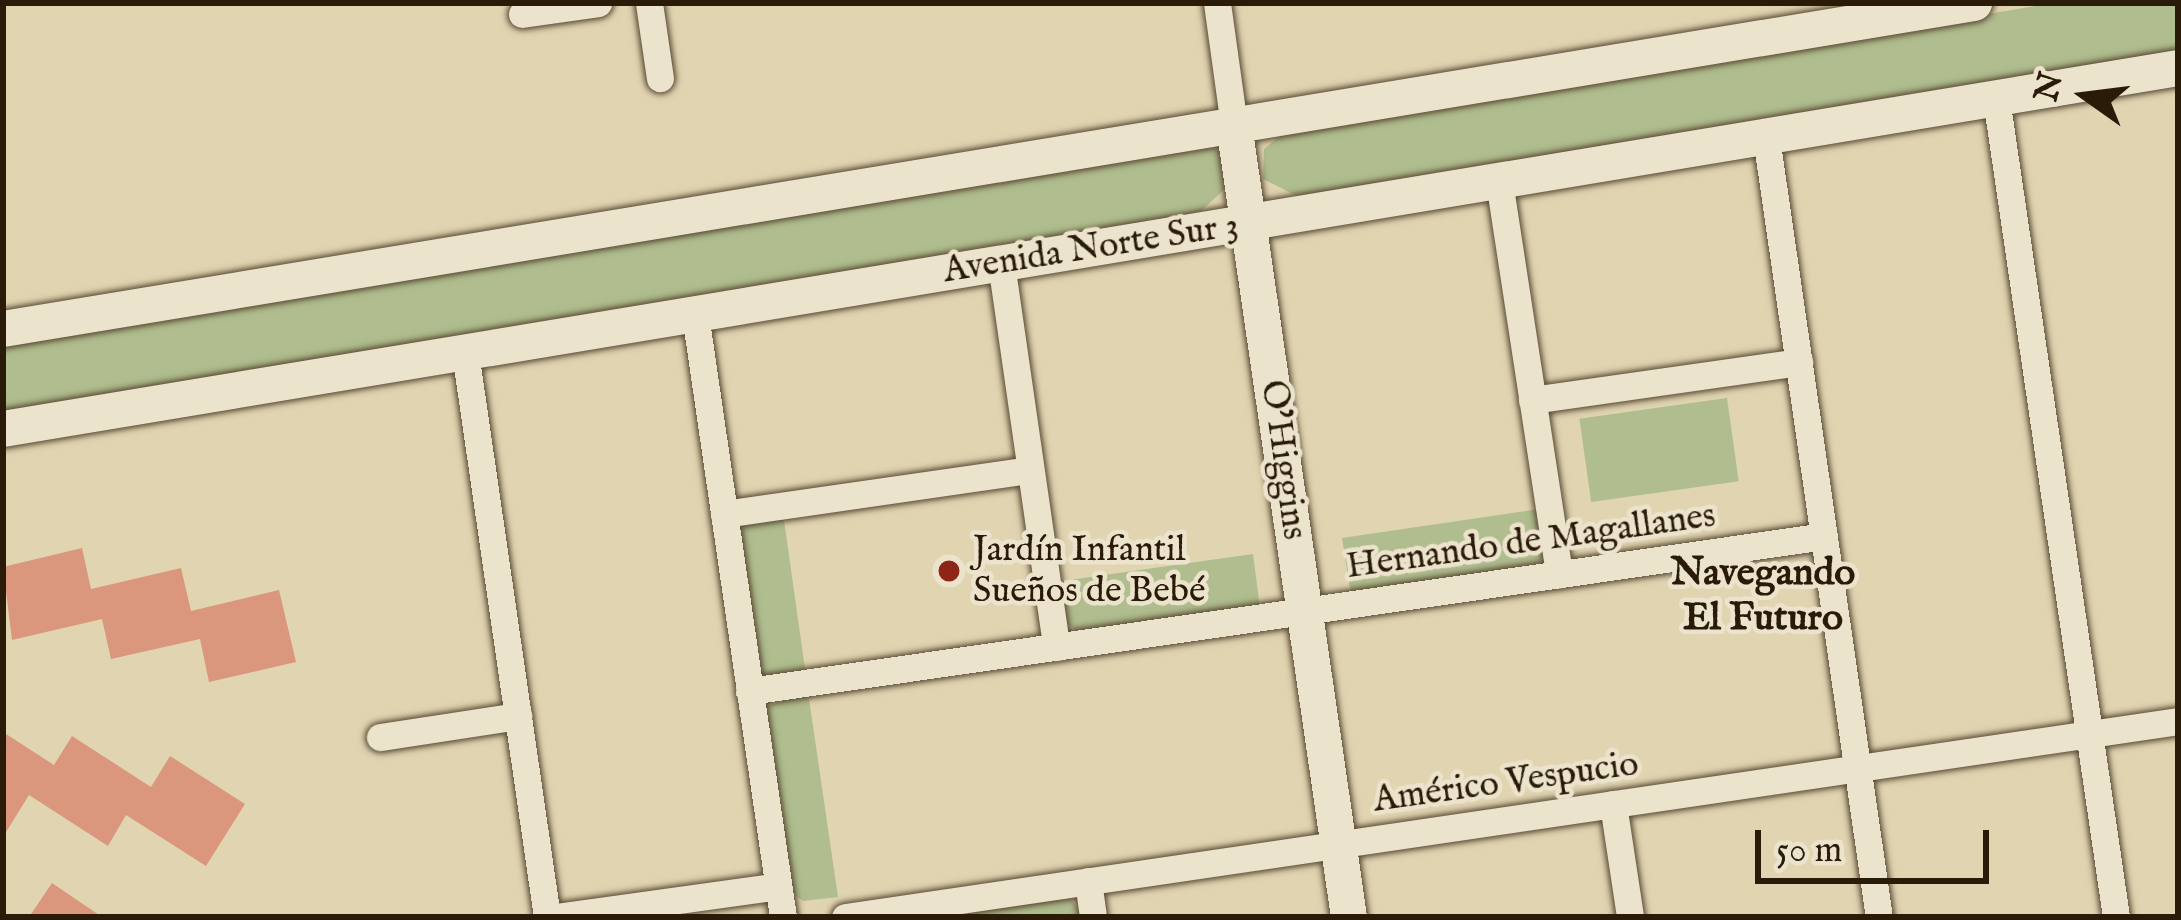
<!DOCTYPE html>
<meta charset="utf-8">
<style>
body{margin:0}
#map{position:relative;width:2181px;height:920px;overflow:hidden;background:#e1d4b1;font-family:"IM FELL English",serif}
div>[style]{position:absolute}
.green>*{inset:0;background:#b0bd8e;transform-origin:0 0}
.building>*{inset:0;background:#db977d}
.roads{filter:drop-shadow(0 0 3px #574932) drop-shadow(0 0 3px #574932)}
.street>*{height:27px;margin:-13.5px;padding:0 13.5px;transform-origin:13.5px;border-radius:13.5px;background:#ece3cc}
.secondary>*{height:36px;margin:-18px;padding:0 18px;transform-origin:18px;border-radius:18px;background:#ece3cc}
.dots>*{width:33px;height:33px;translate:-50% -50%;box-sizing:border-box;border:6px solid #ece3cc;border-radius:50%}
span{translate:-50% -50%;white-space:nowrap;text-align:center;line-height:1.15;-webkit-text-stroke:9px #ece3cc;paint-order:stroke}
.street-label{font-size:36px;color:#291b08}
.poi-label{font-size:36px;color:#291b08}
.left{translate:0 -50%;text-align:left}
.neighbourhood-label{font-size:39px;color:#291b08;font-weight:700}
.frame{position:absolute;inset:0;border:6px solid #291b08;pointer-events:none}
.north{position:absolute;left:2025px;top:36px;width:120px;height:120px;-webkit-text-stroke:9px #ece3cc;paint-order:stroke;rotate:284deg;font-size:33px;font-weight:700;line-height:48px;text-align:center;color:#291b08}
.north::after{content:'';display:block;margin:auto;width:42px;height:54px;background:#291b08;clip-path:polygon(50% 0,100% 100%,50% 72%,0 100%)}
.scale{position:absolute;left:1755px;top:830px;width:234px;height:54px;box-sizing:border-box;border:6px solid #291b08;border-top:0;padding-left:15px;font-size:36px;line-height:42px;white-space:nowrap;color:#291b08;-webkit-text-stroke:9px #ece3cc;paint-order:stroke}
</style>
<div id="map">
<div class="green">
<div style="clip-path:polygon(2053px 3px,2178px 3px,2178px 50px,1297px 196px,1263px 179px,1264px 149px,1286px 131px)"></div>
<div style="clip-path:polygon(1210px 147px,1221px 153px,1228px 186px,1199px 213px,3px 412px,3px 344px)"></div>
<div style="left:1727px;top:398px;width:84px;height:149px;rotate:82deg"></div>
<div style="clip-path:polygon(1540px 509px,1544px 554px,1536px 568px,1351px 595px,1342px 538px)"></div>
<div style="clip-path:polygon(783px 513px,806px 676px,764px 678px,756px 668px,737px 535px,749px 518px)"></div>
<div style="clip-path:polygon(1253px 554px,1260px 608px,1081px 633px,1060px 619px,1055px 582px)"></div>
<div style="clip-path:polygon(808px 692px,838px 897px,803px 901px,788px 891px,763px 708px)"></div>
<div style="clip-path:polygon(1070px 898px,1084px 917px,942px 917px)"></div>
</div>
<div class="building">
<div style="clip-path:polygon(82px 548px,91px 589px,181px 568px,191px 611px,279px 590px,296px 662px,209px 682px,200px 639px,111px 659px,102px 619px,12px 640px,3px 567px)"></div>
<div style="clip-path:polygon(3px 732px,54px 765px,72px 736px,151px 787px,170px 756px,245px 804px,206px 866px,126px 815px,108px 846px,29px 795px,3px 837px)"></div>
<div style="clip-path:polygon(52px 883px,102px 917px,29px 917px)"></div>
</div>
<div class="roads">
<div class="street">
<div style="left:649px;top:3px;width:76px;rotate:81.7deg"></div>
<div style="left:1217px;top:3px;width:123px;rotate:82.1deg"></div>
<div style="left:522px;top:14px;width:77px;rotate:-8.2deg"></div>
<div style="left:1996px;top:98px;width:828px;rotate:81.66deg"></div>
<div style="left:1766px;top:137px;width:788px;rotate:81.76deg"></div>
<div style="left:1499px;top:181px;width:398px;rotate:81.3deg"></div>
<div style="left:1001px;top:263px;width:388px;rotate:81.8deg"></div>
<div style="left:695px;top:314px;width:609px;rotate:81.7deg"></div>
<div style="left:465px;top:352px;width:571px;rotate:81.74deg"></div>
<div style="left:1532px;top:400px;width:270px;rotate:-8.1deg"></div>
<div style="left:724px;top:514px;width:309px;rotate:-8.2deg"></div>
<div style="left:749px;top:691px;width:1086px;rotate:-8.2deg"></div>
<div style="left:380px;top:737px;width:140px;rotate:-8.7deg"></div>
<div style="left:1613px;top:804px;width:114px;rotate:81.4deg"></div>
<div style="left:1088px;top:881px;width:36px;rotate:82deg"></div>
<div style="left:556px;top:917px;width:224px;rotate:-7.9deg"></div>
<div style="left:845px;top:917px;width:1347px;rotate:-8.36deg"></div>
</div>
<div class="secondary">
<div style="left:1234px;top:125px;width:800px;rotate:81.74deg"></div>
<div style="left:3px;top:329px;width:1998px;rotate:-9.39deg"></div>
<div style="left:3px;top:429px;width:2205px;rotate:-9.42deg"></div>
</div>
</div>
<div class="dots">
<div style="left:949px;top:571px;background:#8f2418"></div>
</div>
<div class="street-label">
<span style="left:1091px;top:249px;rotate:-9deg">Avenida Norte Sur 3</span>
<span style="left:1283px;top:460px;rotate:82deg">O'Higgins</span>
<span style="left:1531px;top:542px;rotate:-8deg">Hernando de Magallanes</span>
<span style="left:1506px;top:783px;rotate:-8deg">Américo Vespucio</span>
</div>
<div class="poi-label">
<span class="left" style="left:973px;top:571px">Jardín Infantil<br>Sueños de Bebé</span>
</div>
<div class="neighbourhood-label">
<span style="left:1763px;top:597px">Navegando<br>El Futuro</span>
</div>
<div class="frame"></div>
<div class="north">N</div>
<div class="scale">50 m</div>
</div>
